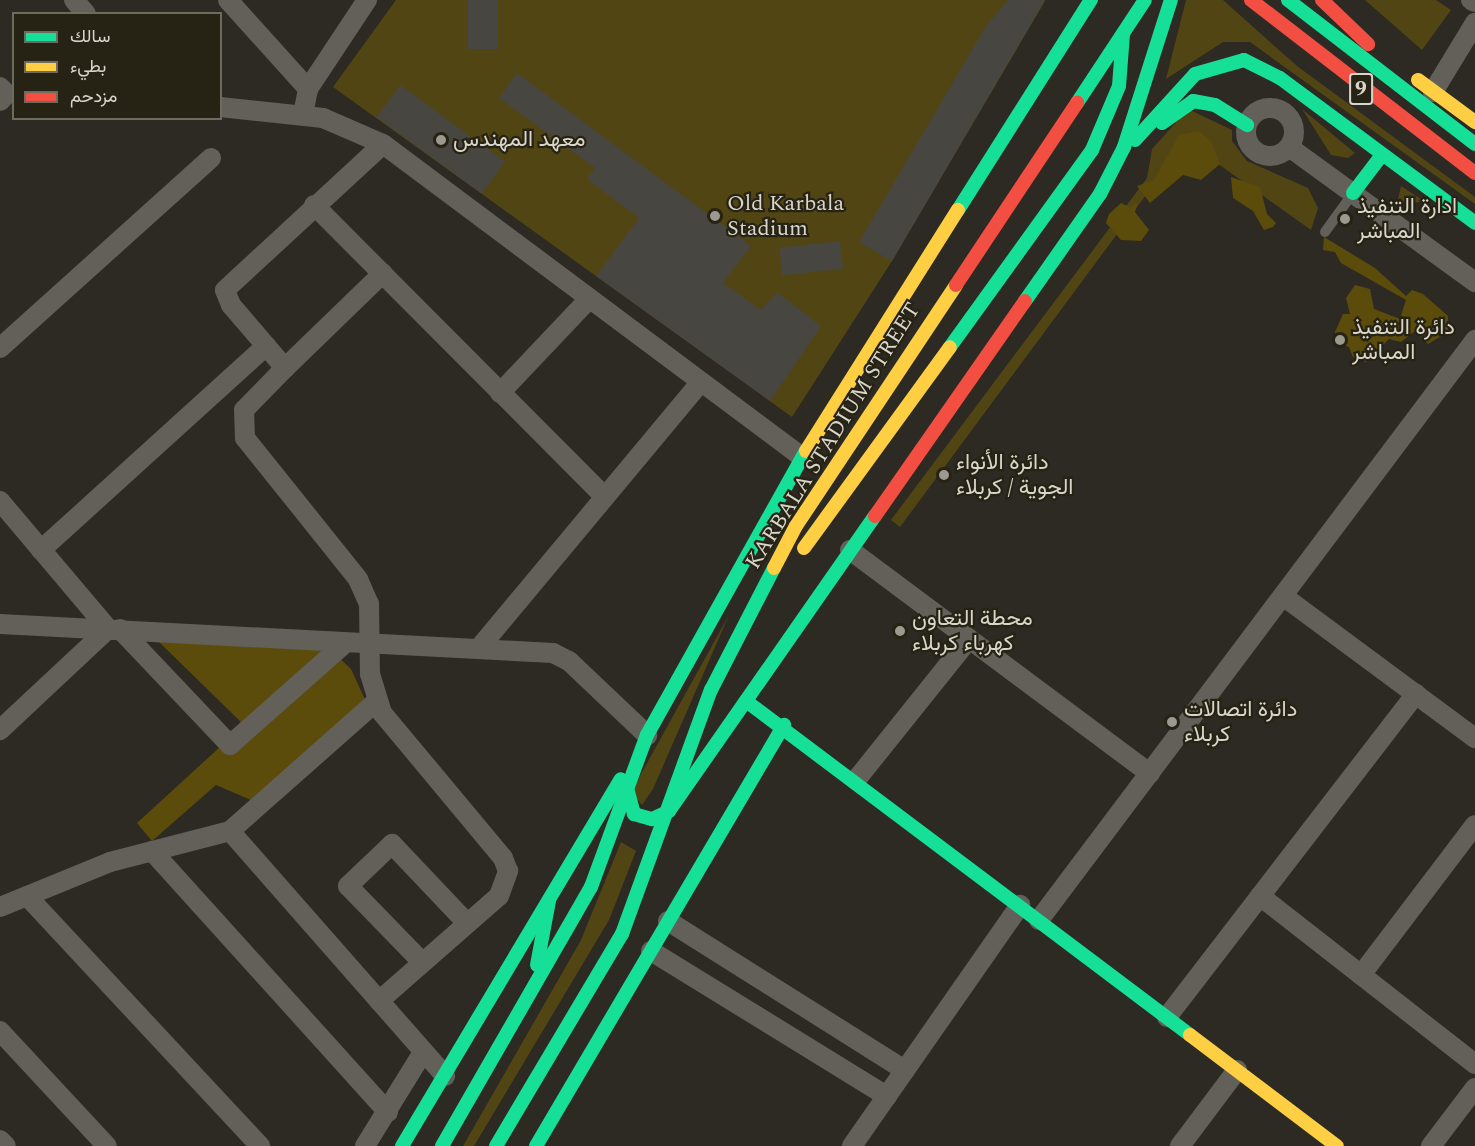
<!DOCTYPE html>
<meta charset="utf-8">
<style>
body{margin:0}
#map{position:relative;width:1475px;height:1146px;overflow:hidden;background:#2c2a22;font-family:Spectral,Vazirmatn,serif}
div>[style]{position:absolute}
.green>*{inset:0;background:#524514}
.forest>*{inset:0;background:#5c4c0b}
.building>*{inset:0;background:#484640;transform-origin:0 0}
.lane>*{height:10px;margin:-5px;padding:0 5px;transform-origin:5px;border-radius:5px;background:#626059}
.street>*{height:20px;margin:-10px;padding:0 10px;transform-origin:10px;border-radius:10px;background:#626059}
.street>.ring{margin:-10px;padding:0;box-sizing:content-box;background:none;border:20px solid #626059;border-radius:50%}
.fast>*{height:14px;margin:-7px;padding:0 7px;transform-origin:7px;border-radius:7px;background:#16e098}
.slow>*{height:14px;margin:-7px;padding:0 7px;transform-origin:7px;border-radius:7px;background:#ffcf43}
.jam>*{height:14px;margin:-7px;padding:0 7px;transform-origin:7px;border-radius:7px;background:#f24e42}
.dots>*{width:16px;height:16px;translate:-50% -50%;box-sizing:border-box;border:3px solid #272314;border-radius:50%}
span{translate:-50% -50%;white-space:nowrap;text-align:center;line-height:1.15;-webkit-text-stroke:4.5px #272314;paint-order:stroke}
.shield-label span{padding:2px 4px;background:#272314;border:2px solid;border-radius:4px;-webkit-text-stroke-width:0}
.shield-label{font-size:21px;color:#d8d5cb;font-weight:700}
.poi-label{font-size:22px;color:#d8d5cb}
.left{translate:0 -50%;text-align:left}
.street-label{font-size:22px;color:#d8d5cb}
.legend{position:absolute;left:12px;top:12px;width:210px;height:108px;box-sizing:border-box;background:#272314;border:2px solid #6e6a5d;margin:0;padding:8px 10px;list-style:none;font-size:18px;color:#d8d5cb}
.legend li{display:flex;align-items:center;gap:12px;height:30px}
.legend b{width:30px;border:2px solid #6e6a5d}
</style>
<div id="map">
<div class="green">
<div style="clip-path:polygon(396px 0,1043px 0,1045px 1px,892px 261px,792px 417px,333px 87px)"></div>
<div style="clip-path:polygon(1186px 0,1223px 0,1297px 66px,1475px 197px,1475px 204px,1250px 42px,1223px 42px,1166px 79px)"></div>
<div style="clip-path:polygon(1365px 0,1436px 0,1451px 10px,1422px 50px)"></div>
<div style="clip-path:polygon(1188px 109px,1232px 130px,1232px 141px,1247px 161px,1308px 188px,1318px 208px,1311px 230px,1186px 141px,900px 527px,891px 520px,1147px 178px,1152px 149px)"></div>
<div style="clip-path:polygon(1302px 109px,1355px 153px,1348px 158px,1331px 155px)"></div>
<div style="clip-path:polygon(1401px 186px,1424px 201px,1405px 205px,1398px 199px)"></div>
<div style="clip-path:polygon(729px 615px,653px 789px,642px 805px,631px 792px)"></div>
<div style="clip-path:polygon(621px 842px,636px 851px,609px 920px,474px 1146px,463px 1146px,581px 940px)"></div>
</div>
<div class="forest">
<div style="clip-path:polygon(1198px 131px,1211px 141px,1220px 164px,1201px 180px,1183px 175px,1150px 203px,1137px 186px,1154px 180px,1179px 135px)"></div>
<div style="clip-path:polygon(1231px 177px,1260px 187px,1267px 214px,1276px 223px,1273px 227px,1264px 230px,1253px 211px,1233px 198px)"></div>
<div style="clip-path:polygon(1138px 202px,1135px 212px,1149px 230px,1141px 241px,1121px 240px,1106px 223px,1109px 214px,1121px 203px,1130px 207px)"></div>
<div style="clip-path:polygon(1324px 237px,1375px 268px,1406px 296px,1412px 290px,1423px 294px,1448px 316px,1448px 332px,1428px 344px,1415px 331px,1401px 342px,1389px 339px,1366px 362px,1353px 357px,1349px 347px,1336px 342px,1335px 332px,1343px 314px,1350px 314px,1346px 298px,1355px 285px,1370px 289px,1374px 309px,1408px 322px,1401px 315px,1406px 300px,1341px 263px,1335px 252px,1323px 250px)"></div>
<div style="clip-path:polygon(158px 641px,328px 647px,351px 669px,367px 704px,258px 803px,216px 785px,152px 841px,137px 823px,244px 725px)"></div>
</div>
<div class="building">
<div style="left:468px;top:0;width:30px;height:49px"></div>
<div style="clip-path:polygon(1008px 0,1045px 0,892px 261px,859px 242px,986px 26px)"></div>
<div style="clip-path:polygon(517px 73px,751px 246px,723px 283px,761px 310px,777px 292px,821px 326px,770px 401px,596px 276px,639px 218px,587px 179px,595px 168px,499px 98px)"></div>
<div style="left:400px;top:85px;width:130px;height:40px;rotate:36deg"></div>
<div style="left:840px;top:241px;width:28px;height:61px;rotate:84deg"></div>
</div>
<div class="lane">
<div style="left:1325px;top:232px;width:44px;rotate:-54.2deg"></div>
</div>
<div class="street">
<div style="left:74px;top:0;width:18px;rotate:49deg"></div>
<div style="left:228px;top:0;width:120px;rotate:48deg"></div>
<div style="left:308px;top:89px;width:25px;rotate:101deg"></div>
<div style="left:1471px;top:0;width:4px;rotate:27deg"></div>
<div style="left:0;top:87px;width:10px;rotate:45deg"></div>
<div style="left:7px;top:94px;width:10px;rotate:135deg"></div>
<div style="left:308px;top:89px;width:107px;rotate:-56.5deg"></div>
<div style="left:1433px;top:92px;width:81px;rotate:-58.7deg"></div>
<div style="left:220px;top:107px;width:104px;rotate:6.1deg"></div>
<div style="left:323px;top:118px;width:65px;rotate:23.4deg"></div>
<div style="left:383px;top:144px;width:523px;rotate:36.76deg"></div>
<div class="ring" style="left:1246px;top:108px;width:28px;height:28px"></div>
<div style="left:1289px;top:147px;width:230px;rotate:36deg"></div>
<div style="left:314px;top:205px;width:412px;rotate:45.1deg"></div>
<div style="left:0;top:348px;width:284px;rotate:-42deg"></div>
<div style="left:285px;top:368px;width:136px;rotate:-44.1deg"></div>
<div style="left:500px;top:393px;width:129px;rotate:-46.6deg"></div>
<div style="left:0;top:501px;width:167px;rotate:49.8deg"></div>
<div style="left:108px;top:629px;width:148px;rotate:136.9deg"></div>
<div style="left:41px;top:550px;width:304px;rotate:-42.2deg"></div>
<div style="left:850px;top:550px;width:374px;rotate:36.7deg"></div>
<div style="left:1283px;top:596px;width:239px;rotate:36.5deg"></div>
<div style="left:0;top:624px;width:554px;rotate:3deg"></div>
<div style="left:553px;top:653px;width:18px;rotate:27deg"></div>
<div style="left:569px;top:661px;width:108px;rotate:43.5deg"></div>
<div style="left:120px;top:629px;width:160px;rotate:46.5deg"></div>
<div style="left:230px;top:745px;width:152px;rotate:-41.5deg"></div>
<div style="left:480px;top:647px;width:345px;rotate:-50.2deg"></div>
<div style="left:856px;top:780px;width:181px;rotate:-51.3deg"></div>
<div style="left:230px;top:831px;width:326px;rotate:48.7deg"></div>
<div style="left:152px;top:851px;width:352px;rotate:47.9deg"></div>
<div style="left:27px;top:896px;width:342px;rotate:47deg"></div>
<div style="left:1260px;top:896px;width:273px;rotate:38deg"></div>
<div style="left:0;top:907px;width:119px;rotate:-22.2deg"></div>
<div style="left:110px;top:862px;width:124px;rotate:-14.5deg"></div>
<div style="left:230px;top:831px;width:195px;rotate:-41.5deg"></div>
<div style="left:1039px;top:920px;width:726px;rotate:-53.07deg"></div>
<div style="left:668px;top:921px;width:280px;rotate:32.2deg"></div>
<div style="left:651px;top:951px;width:277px;rotate:31.6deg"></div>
<div style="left:422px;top:962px;width:106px;rotate:-134.2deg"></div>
<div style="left:348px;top:886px;width:61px;rotate:-43.7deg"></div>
<div style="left:392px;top:844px;width:109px;rotate:46.5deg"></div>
<div style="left:1361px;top:975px;width:188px;rotate:-52.8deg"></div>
<div style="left:379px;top:1001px;width:159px;rotate:-41.2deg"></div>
<div style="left:499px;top:896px;width:27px;rotate:-70deg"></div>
<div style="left:508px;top:871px;width:14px;rotate:-111deg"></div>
<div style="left:503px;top:858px;width:189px;rotate:-129.8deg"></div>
<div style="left:382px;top:713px;width:41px;rotate:-107.1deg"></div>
<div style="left:370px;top:674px;width:70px;rotate:-90.8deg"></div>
<div style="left:369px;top:604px;width:27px;rotate:-114deg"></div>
<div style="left:358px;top:579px;width:181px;rotate:-128.7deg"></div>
<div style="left:245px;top:438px;width:28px;rotate:-92deg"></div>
<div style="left:244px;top:410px;width:59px;rotate:-45.7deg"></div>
<div style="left:285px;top:368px;width:83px;rotate:-130.6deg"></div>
<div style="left:231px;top:305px;width:16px;rotate:-112deg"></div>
<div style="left:225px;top:290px;width:215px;rotate:-42.7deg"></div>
<div style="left:1167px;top:1017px;width:408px;rotate:-52.4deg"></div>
<div style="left:0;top:1031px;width:157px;rotate:47.1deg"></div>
<div style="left:0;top:1140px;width:8px;rotate:45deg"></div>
<div style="left:365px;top:1146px;width:110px;rotate:-58.3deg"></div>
<div style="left:852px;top:1146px;width:294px;rotate:-55.1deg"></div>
<div style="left:1180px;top:1146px;width:95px;rotate:-53.1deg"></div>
<div style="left:1431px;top:1146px;width:73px;rotate:-52.8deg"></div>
</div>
<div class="fast">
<div style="left:1288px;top:0;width:236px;rotate:37.6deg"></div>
<div style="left:1077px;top:103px;width:123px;rotate:-56.6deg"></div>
<div style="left:1162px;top:123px;width:38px;rotate:-35deg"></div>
<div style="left:1193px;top:101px;width:22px;rotate:10deg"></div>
<div style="left:1215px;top:105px;width:38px;rotate:32deg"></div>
<div style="left:1135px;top:140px;width:89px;rotate:-47.7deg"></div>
<div style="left:1195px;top:74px;width:51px;rotate:-15.9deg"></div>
<div style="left:1244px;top:60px;width:40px;rotate:26.6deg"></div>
<div style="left:1280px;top:78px;width:243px;rotate:36.6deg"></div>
<div style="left:1353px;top:193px;width:48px;rotate:-52.7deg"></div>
<div style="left:958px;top:210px;width:249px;rotate:-57.7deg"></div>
<div style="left:1025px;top:301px;width:131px;rotate:-55deg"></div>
<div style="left:1100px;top:194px;width:53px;rotate:-62.9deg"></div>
<div style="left:1124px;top:147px;width:154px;rotate:-72.3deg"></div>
<div style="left:950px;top:347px;width:243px;rotate:-54.2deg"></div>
<div style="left:1092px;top:150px;width:69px;rotate:-67.1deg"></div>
<div style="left:1119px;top:86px;width:52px;rotate:-85.6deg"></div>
<div style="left:746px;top:701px;width:556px;rotate:36.95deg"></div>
<div style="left:627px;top:788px;width:27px;rotate:75deg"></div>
<div style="left:634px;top:814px;width:19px;rotate:16deg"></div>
<div style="left:652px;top:819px;width:19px;rotate:-25deg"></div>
<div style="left:669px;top:811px;width:360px;rotate:-55.1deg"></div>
<div style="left:537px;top:965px;width:65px;rotate:-79.4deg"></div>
<div style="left:402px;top:1146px;width:427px;rotate:-59.2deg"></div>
<div style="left:442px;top:1146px;width:299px;rotate:-60.1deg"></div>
<div style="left:591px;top:887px;width:162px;rotate:-69.8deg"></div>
<div style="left:647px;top:735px;width:325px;rotate:-60.8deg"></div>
<div style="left:496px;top:1146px;width:247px;rotate:-59.3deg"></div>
<div style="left:622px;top:934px;width:260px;rotate:-70deg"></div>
<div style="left:711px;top:690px;width:137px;rotate:-62.7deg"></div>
<div style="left:536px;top:1146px;width:489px;rotate:-59.5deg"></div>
</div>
<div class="slow">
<div style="left:1418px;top:80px;width:71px;rotate:36.4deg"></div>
<div style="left:806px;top:451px;width:285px;rotate:-57.8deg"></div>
<div style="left:804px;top:548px;width:248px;rotate:-54deg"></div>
<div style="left:774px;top:568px;width:47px;rotate:-62.4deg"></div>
<div style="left:796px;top:526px;width:289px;rotate:-56.4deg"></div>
<div style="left:1190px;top:1035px;width:184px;rotate:37.1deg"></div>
</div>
<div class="jam">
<div style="left:1251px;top:0;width:283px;rotate:37.7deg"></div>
<div style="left:1322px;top:0;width:64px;rotate:43.7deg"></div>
<div style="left:956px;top:285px;width:219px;rotate:-56.4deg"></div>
<div style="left:875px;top:516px;width:262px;rotate:-55.1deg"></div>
</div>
<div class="dots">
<div style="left:441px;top:140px;background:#9c9990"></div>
<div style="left:715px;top:216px;background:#9c9990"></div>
<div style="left:1345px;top:219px;background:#9c9990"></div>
<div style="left:1340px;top:340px;background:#9c9990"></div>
<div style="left:944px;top:475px;background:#9c9990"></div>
<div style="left:900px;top:631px;background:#9c9990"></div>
<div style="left:1172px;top:722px;background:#9c9990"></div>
</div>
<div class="shield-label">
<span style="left:1361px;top:89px">9</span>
</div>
<div class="poi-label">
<span class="left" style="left:453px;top:140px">معهد المهندس</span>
<span class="left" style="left:727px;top:216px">Old Karbala<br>Stadium</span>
<span class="left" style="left:1357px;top:219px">ادارة التنفيذ<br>المباشر</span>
<span class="left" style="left:1352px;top:340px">دائرة التنفيذ<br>المباشر</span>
<span class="left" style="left:956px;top:475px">دائرة الأنواء<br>الجوية / كربلاء</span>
<span class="left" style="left:912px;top:631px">محطة التعاون<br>كهرباء كربلاء</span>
<span class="left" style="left:1184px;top:722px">دائرة اتصالات<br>كربلاء</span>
</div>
<div class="street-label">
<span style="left:833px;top:436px;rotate:-58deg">KARBALA STADIUM STREET</span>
</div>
<ul class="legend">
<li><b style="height:8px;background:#16e098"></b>سالك</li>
<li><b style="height:8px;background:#ffcf43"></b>بطيء</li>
<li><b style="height:8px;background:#f24e42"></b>مزدحم</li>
</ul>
</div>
